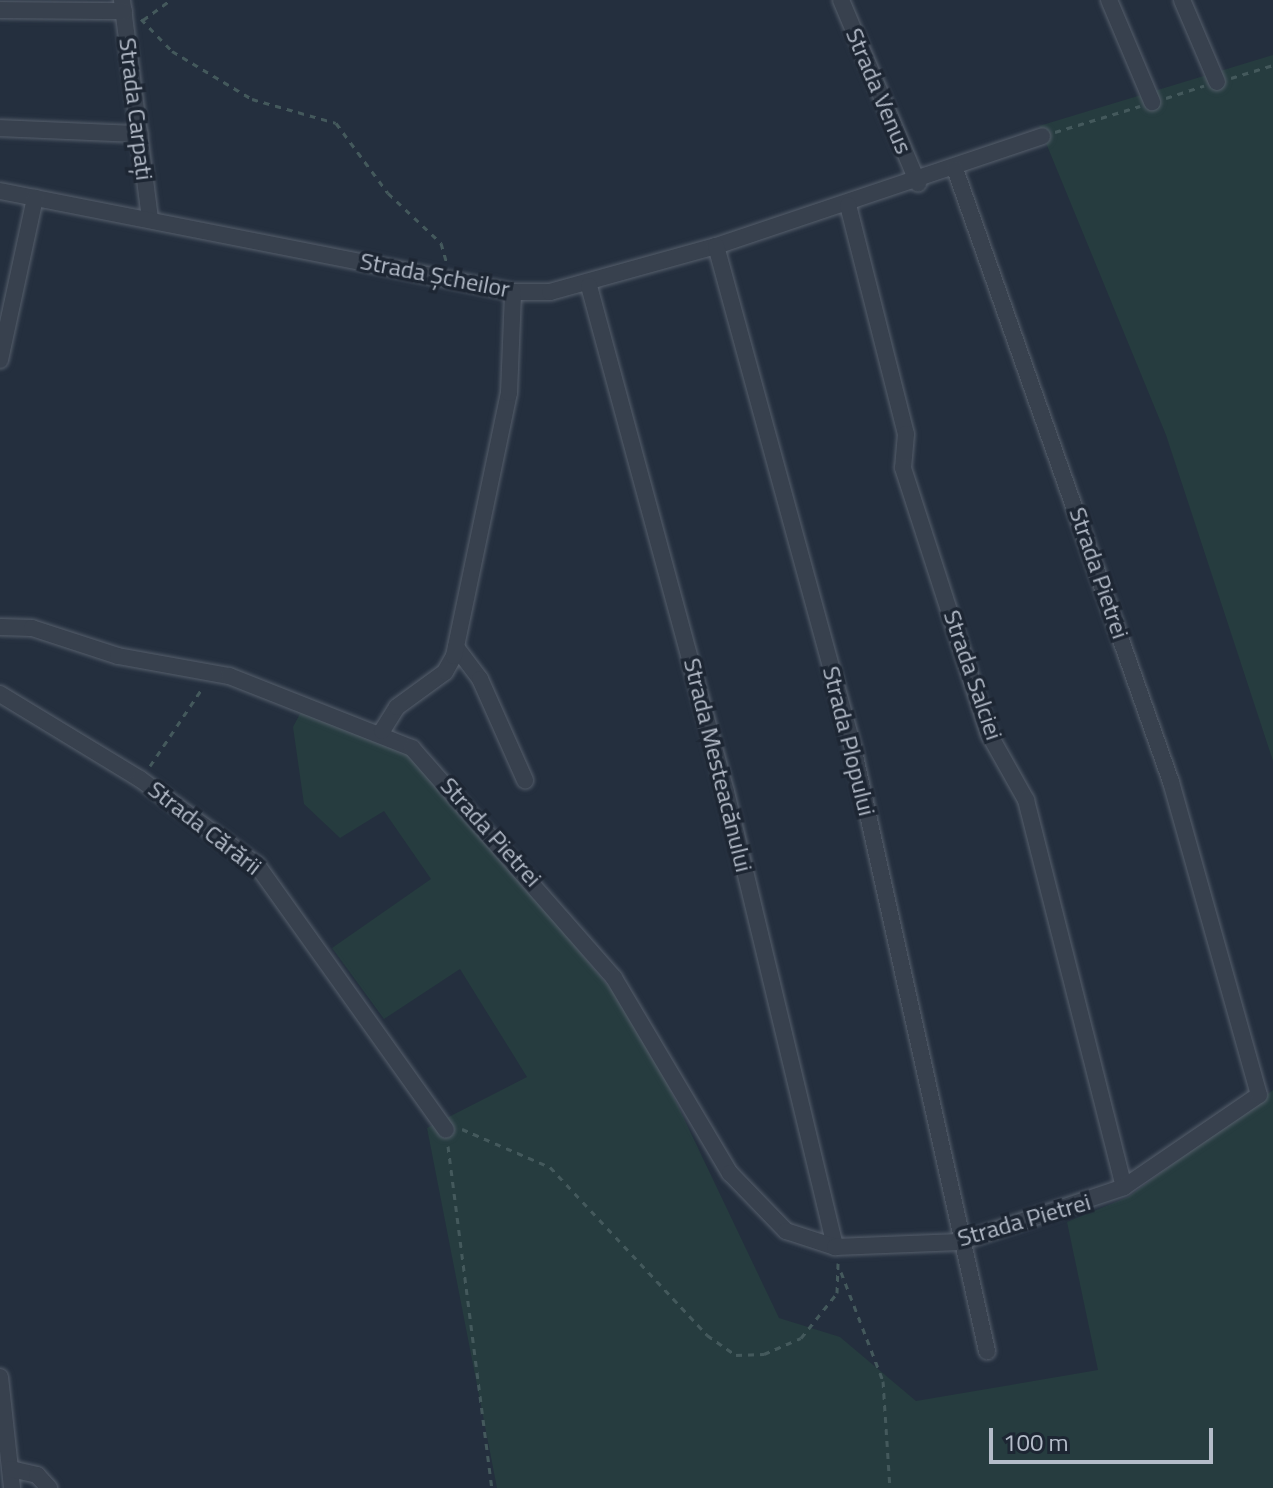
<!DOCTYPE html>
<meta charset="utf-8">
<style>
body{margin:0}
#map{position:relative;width:1273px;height:1488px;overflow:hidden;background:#242f3e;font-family:"Titillium Web",sans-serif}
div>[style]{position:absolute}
.green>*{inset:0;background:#263c3f}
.path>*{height:3px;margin-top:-1.5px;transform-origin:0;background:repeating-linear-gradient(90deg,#44595c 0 6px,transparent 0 12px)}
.roads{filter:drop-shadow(0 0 2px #565f6c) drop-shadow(0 0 2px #565f6c)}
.minor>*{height:16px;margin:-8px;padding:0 8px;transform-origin:8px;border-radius:8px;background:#38414e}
span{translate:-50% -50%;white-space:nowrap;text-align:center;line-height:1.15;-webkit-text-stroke:7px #1d2633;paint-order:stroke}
.street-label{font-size:24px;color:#b4bcc9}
.scale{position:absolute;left:989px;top:1428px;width:224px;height:36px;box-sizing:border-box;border:4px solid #b4bcc9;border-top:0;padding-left:10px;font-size:24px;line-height:28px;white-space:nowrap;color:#b4bcc9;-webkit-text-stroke:6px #1d2633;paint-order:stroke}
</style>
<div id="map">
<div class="green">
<div style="clip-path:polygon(1273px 55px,1273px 761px,1166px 435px,1039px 126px)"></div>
<div style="clip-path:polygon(303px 708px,416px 757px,637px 1020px,779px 1318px,840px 1337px,916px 1401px,1098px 1370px,1067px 1222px,1128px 1197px,1273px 1090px,1273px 1488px,497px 1488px,427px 1128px,527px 1077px,460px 969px,384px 1019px,332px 948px,431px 879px,384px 811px,340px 838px,304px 804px,293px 727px)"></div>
</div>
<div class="path">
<div style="left:141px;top:19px;width:45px;rotate:45.9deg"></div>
<div style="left:172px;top:51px;width:93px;rotate:31deg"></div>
<div style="left:252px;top:99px;width:87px;rotate:15.9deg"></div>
<div style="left:336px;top:123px;width:87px;rotate:53.4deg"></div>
<div style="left:388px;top:193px;width:73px;rotate:43.3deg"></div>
<div style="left:441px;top:243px;width:22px;rotate:74deg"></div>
<div style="left:143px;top:20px;width:34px;rotate:-36deg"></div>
<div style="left:1231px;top:78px;width:44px;rotate:-17.2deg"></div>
<div style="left:1166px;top:98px;width:40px;rotate:-18deg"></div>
<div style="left:1055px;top:132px;width:89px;rotate:-17deg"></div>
<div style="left:150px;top:766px;width:95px;rotate:-56.1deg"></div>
<div style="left:462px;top:1129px;width:96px;rotate:23.4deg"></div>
<div style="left:550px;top:1167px;width:230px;rotate:46.9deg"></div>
<div style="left:707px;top:1335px;width:35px;rotate:35deg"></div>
<div style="left:736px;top:1355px;width:28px;rotate:-2deg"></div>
<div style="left:764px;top:1354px;width:40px;rotate:-23.4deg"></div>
<div style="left:801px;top:1338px;width:58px;rotate:-51.3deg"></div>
<div style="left:837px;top:1293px;width:30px;rotate:-88deg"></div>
<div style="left:448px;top:1146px;width:345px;rotate:82.7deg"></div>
<div style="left:841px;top:1272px;width:117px;rotate:68.9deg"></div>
<div style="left:883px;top:1381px;width:107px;rotate:86.3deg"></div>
</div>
<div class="roads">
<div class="minor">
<div style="left:122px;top:0;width:221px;rotate:82.7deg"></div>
<div style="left:841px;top:0;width:199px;rotate:67.2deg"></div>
<div style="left:1109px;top:0;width:111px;rotate:67.1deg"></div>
<div style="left:1182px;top:0;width:89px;rotate:66.9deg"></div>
<div style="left:0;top:10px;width:124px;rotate:0.5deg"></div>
<div style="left:0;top:128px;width:140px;rotate:2.5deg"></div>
<div style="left:0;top:191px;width:523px;rotate:11.14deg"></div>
<div style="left:513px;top:292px;width:37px"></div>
<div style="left:550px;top:292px;width:172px;rotate:-15.5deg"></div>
<div style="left:716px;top:246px;width:344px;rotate:-18.6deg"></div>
<div style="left:848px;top:205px;width:236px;rotate:75.8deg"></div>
<div style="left:906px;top:434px;width:34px;rotate:95deg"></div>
<div style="left:903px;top:468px;width:280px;rotate:72.1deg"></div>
<div style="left:989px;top:734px;width:76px;rotate:60.7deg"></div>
<div style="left:1026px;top:800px;width:399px;rotate:75.8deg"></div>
<div style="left:716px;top:246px;width:519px;rotate:74.71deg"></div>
<div style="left:853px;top:747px;width:619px;rotate:77.49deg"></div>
<div style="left:589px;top:286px;width:524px;rotate:74.85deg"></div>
<div style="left:726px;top:792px;width:468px;rotate:76.5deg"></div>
<div style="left:0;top:360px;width:166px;rotate:-77.8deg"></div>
<div style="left:0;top:627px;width:32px;rotate:2deg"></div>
<div style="left:32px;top:628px;width:90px;rotate:18deg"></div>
<div style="left:118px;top:656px;width:113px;rotate:10.2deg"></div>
<div style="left:229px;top:676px;width:197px;rotate:21.5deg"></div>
<div style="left:412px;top:748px;width:306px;rotate:48.7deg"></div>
<div style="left:614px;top:978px;width:227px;rotate:59.3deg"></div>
<div style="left:730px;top:1173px;width:81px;rotate:46deg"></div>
<div style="left:786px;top:1231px;width:52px;rotate:18.1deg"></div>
<div style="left:835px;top:1247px;width:125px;rotate:-2.3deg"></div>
<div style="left:960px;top:1242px;width:173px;rotate:-18.5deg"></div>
<div style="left:1124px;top:1187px;width:163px;rotate:-34.3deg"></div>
<div style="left:1259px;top:1095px;width:325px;rotate:-105.7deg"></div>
<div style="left:1171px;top:782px;width:650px;rotate:-109.41deg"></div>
<div style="left:456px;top:647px;width:40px;rotate:53deg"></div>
<div style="left:480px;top:679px;width:111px;rotate:66deg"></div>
<div style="left:0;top:694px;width:164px;rotate:31.3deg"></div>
<div style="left:140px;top:779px;width:145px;rotate:36.3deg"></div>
<div style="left:257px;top:865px;width:325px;rotate:54.5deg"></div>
<div style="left:382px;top:731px;width:28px;rotate:-58deg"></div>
<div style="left:397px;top:707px;width:59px;rotate:-36.1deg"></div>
<div style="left:445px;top:672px;width:18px;rotate:-61deg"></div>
<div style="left:454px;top:656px;width:269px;rotate:-78.2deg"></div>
<div style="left:509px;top:393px;width:101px;rotate:-87.7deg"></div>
<div style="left:0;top:1377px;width:112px;rotate:83.8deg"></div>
<div style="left:11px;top:1469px;width:27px;rotate:13deg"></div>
<div style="left:37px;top:1475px;width:18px;rotate:47deg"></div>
</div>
</div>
<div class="street-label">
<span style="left:879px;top:91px;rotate:67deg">Strada Venus</span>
<span style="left:136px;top:109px;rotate:83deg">Strada Carpați</span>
<span style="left:435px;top:275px;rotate:11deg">Strada Șcheilor</span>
<span style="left:1099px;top:573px;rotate:71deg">Strada Pietrei</span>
<span style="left:973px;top:675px;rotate:71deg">Strada Salciei</span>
<span style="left:849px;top:741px;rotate:76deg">Strada Plopului</span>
<span style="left:718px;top:765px;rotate:76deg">Strada Mesteacănului</span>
<span style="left:205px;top:828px;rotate:38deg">Strada Cărării</span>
<span style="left:491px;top:832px;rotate:48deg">Strada Pietrei</span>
<span style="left:1024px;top:1220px;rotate:-16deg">Strada Pietrei</span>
</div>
<div class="scale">100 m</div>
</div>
